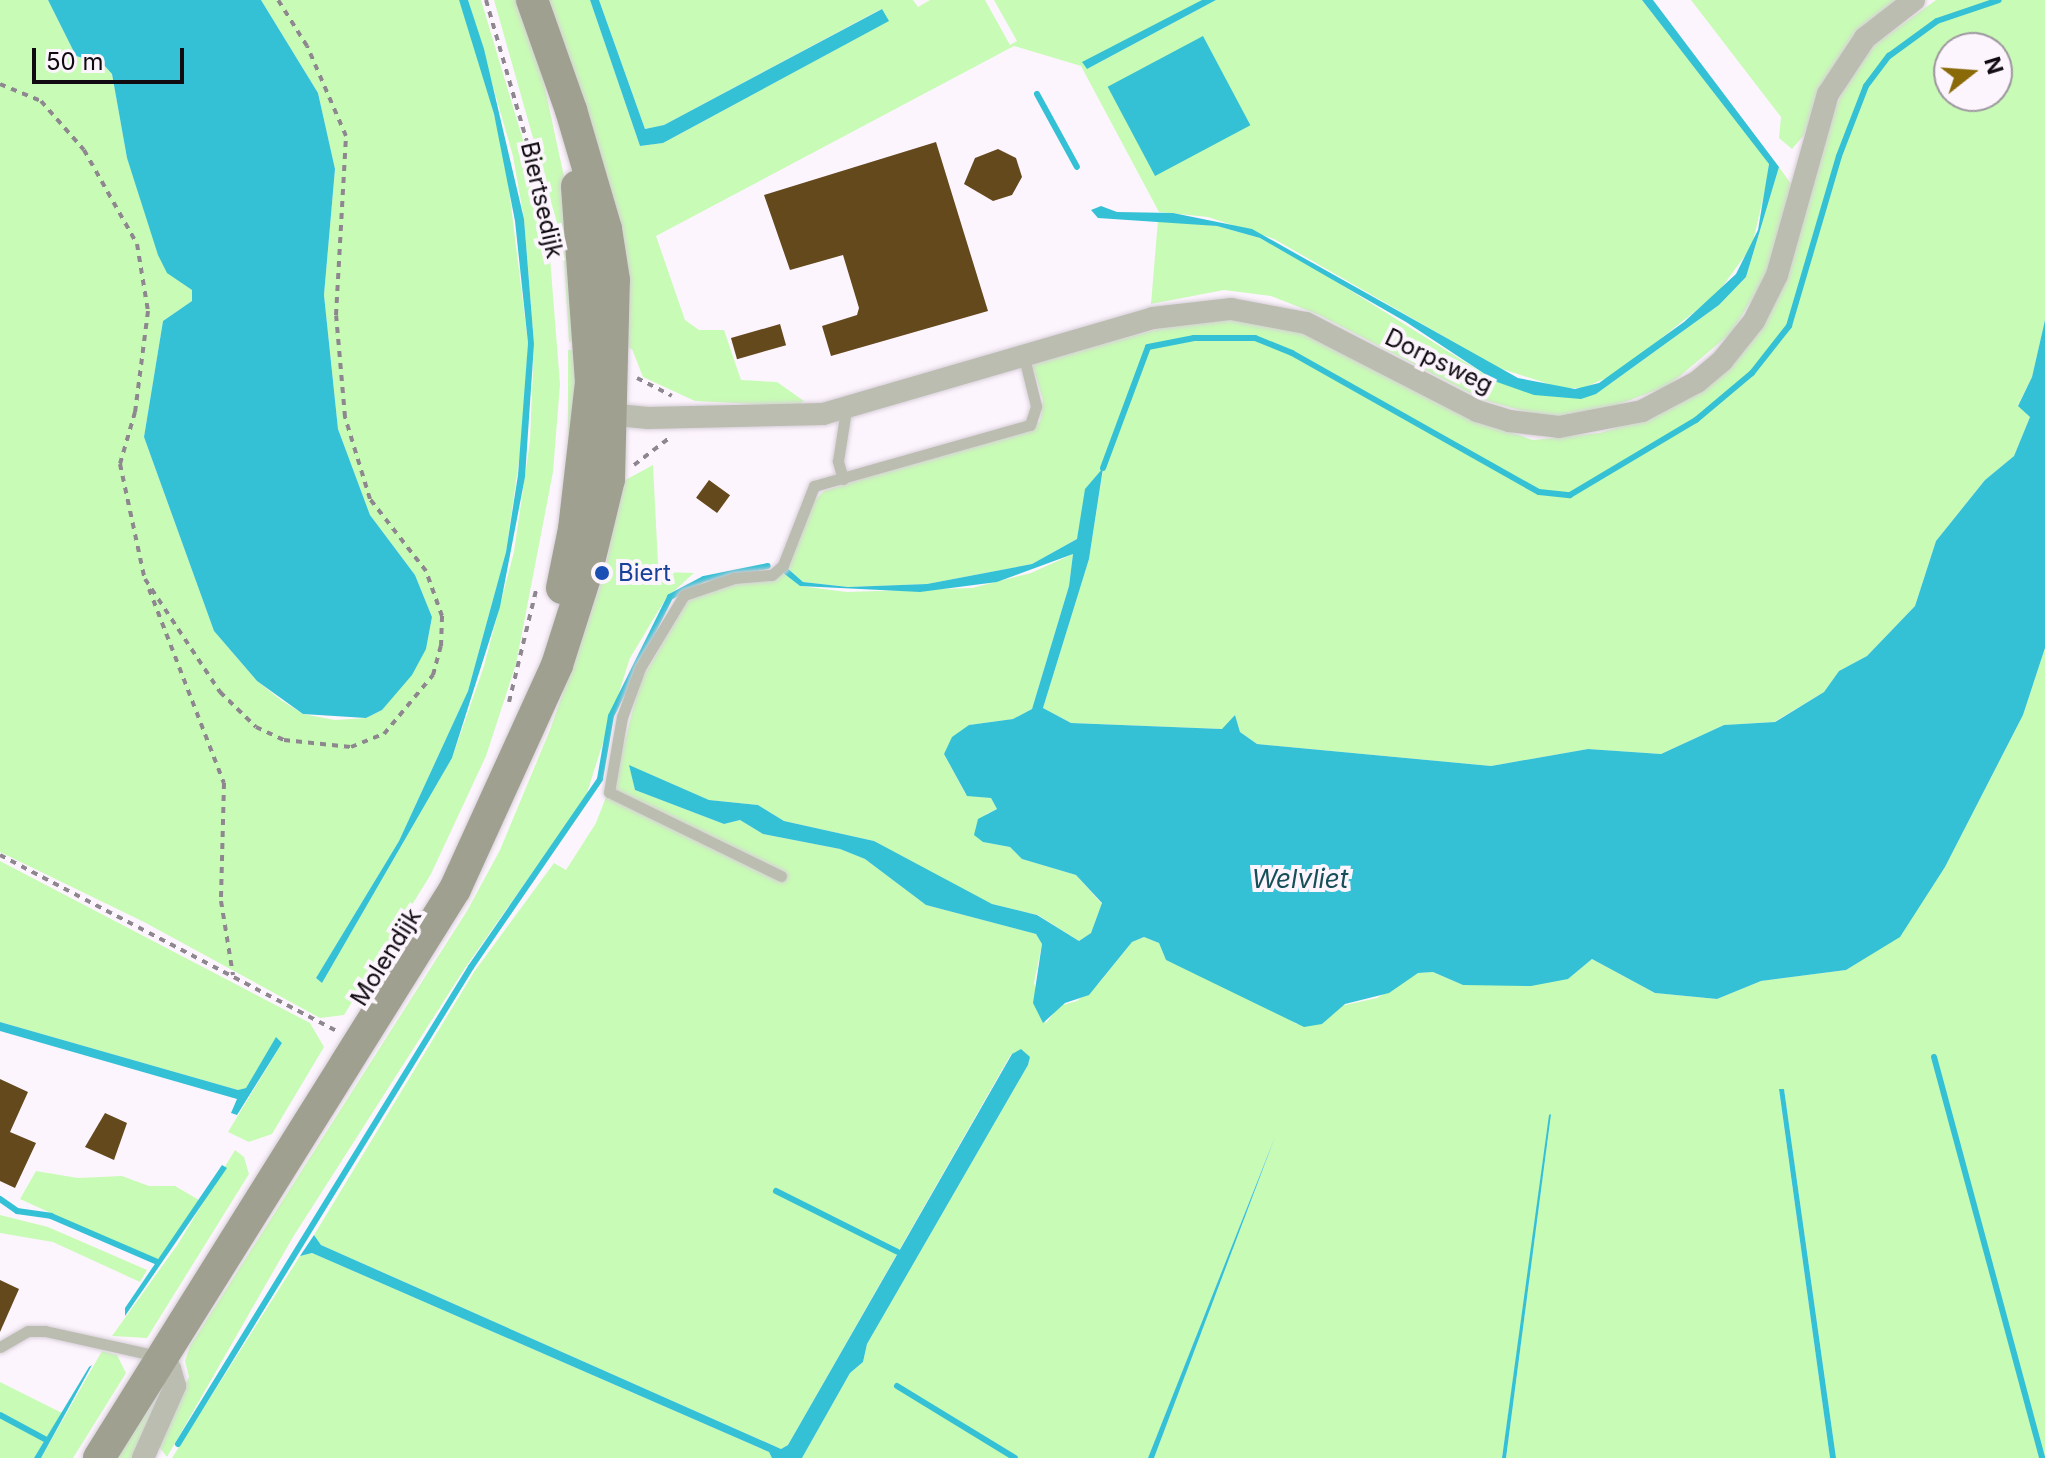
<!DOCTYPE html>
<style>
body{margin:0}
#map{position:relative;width:2045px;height:1458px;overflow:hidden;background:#fdf5fe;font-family:Inter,sans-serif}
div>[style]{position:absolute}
.green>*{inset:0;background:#c8fbb5;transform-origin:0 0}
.water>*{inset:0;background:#35c1d5;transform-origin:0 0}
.stream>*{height:6px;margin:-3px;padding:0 3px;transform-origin:3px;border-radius:3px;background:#35c1d5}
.building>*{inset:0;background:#64491d;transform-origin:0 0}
.path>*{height:4px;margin-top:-2px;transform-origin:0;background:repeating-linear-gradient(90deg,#8e878f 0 6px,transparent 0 12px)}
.roads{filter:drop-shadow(0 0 2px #d7cfd8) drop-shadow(0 0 2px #d7cfd8)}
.lane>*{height:11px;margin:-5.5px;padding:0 5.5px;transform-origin:5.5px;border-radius:5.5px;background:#bcbdb1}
.street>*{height:22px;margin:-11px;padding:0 11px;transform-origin:11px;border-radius:11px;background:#bcbdb1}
.secondary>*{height:32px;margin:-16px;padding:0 16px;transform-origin:16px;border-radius:16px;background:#9fa08f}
.dots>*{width:22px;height:22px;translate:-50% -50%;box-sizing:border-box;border:4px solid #fdf5fe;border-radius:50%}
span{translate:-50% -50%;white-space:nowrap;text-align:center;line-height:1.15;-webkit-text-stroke:8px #fdf5fe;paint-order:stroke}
.street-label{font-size:24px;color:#100a11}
.transit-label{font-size:24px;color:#164399}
.left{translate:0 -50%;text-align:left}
.water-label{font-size:26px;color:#154f57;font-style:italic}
.north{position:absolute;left:1933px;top:32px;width:80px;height:80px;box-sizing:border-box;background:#fdf5fe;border:2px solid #9e979f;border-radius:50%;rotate:73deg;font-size:22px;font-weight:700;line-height:32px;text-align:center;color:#100a11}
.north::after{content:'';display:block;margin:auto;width:28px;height:36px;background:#8a6a08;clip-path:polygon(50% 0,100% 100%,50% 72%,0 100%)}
.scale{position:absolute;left:32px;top:48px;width:152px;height:36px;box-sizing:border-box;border:4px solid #100a11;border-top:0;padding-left:10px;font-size:24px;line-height:28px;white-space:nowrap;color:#100a11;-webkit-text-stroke:6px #fdf5fe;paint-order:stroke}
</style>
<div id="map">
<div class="green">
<div style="clip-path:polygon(0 0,48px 0,76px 56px,103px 64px,112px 74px,127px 158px,167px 272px,192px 290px,192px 301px,163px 321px,144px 437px,214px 631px,257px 681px,281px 700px,303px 714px,335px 720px,366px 718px,382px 710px,426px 649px,432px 617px,415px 575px,370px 515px,338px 429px,324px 295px,335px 169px,318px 93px,261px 0,459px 0,481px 65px,505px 157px,528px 343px,522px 439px,506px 552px,468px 691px,399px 841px,316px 978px,322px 983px,452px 758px,484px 666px,514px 552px,530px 441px,534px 344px,524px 219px,513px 156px,468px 0,481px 0,547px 220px,560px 384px,553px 472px,516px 664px,486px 756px,431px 874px,344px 1015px,320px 1018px,144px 922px,0 852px)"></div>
<div style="clip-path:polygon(494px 0,517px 0,543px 79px,569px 200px,582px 342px,569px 342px,563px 244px)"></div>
<div style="clip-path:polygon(548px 0,590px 0,640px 146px,663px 143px,888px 21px,881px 9px,664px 125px,645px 129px,599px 0,913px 0,918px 7px,930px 0,985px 0,1010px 45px,1017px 41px,994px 0,1202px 0,1087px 69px,1216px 0,1642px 0,1769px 163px,1767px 181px,1752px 246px,1717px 294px,1616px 374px,1583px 388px,1561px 388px,1499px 368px,1274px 239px,1208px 217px,1159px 212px,1081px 66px,1014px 46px,656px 236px,685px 320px,699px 330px,724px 330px,741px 380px,777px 382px,804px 401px,796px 406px,695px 401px,643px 377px,632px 349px,622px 345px)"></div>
<div style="clip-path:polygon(1691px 0,1897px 0,1816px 101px,1804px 135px,1792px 149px,1779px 138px,1781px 117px)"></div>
<div style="clip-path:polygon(evenodd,1936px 0,2045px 0,2045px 320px,2032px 377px,2018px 405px,2030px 417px,2014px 456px,1985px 480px,1936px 541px,1915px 606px,1867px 656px,1839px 671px,1824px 692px,1774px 722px,1724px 725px,1661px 754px,1588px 749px,1491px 766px,1257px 744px,1240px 732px,1235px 715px,1223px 729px,1071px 723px,1043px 708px,1089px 559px,1103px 470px,1077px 539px,1032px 564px,927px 584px,848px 587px,803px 582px,786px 567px,809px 506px,824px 491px,1040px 422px,1043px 400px,1032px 364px,1208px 315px,1282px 326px,1309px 336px,1469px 418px,1533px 440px,1600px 433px,1641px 420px,1730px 361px,1845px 85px,1870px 48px,1936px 0,1949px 48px,1997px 48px,1997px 96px,1949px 96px,1949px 48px)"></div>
<div style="clip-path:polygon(1779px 167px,1791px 184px,1768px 273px,1731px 333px,1668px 386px,1587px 416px,1541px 416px,1483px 400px,1319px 315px,1271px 296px,1224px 290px,1151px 304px,1158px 220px,1217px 226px,1260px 238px,1324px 274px,1497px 382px,1596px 394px,1719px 305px,1746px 277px)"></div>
<div style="left:568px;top:350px;width:13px;height:117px"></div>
<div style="clip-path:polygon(653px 465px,658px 563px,665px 572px,694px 573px,666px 598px,630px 658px,586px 796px,465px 968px,293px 1237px,167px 1457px,156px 1443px,189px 1377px,185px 1361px,190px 1346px,467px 911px,500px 850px,550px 730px,605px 572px,620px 483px)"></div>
<div style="clip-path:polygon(1073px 554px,1069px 586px,1032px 709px,1013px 719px,969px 725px,944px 754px,966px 795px,991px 798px,997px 809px,986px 814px,983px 842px,1010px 847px,1022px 859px,1076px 875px,1102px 904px,1091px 933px,1079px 941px,1038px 915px,992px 904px,939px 879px,874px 841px,784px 821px,758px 805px,709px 800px,630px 766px,635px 790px,724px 824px,740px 820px,763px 834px,840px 849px,865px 859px,926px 905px,1036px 934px,1042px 944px,1034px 983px,1046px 1023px,1059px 1006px,1077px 1001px,1099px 983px,1132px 942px,1144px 937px,1159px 943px,1166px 960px,1287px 1015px,1296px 1024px,1322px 1024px,1336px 1007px,1377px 998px,1418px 973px,1433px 972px,1463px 985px,1568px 979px,1592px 959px,1655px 993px,1717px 999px,1761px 981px,1846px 970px,1900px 936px,1945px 867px,2023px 715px,2045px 648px,2045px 1458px,1836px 1458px,1784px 1089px,1779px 1090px,1830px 1458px,1506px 1458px,1551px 1114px,1502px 1458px,1154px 1458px,1275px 1137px,1148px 1458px,802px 1458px,850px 1373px,863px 1362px,867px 1344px,1028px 1065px,1030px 1057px,1011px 1054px,788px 1445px,781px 1449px,321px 1245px,314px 1235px,474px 972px,554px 863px,566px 870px,596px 823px,619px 763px,640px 682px,691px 596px,782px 572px,800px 586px,847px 592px,972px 588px,1031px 573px)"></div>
<div style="clip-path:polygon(0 861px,310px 1023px,324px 1047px,272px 1134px,249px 1142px,228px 1132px,282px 1043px,276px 1038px,246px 1088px,238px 1090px,0 1022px)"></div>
<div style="clip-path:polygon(235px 1150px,244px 1157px,249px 1174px,147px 1338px,112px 1336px,178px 1244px)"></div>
<div style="clip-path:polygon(36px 1171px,78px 1178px,122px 1176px,149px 1186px,175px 1186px,199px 1200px,158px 1262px,20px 1199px)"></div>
<div style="clip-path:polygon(0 1215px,48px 1227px,147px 1270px,140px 1282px,53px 1242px,0 1233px)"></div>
<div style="clip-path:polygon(312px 1253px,769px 1452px,772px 1458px,172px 1458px,300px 1256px)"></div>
<div style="clip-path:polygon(102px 1351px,117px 1355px,126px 1373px,73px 1458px,41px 1458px)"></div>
<div style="clip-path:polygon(159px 1381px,168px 1383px,136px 1458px,111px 1458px)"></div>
<div style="clip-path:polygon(0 1382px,62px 1413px,34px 1458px,0 1458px)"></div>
</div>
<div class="water">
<div style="clip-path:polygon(48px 0,261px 0,318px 93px,335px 169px,324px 295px,338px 429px,370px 515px,415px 575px,432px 617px,426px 649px,412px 675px,382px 710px,366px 718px,303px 714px,257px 681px,214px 631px,144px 437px,163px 321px,192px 301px,192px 290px,167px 273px,158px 255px,127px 158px,112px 74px,103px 64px,76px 56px)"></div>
<div style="clip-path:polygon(459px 0,468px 0,484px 49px,524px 219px,534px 344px,525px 477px,500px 607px,452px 758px,322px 983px,316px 978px,399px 841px,468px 691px,506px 552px,518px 475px,528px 343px,515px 221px,494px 114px)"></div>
<div style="clip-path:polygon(590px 0,599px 0,645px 129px,664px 125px,882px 9px,889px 21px,663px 143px,640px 146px)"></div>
<div style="clip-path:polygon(1202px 0,1216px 0,1087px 69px,1082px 62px)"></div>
<div style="clip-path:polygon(1642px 0,1653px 0,1779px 167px,1746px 277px,1719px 305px,1596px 394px,1581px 399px,1534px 395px,1497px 382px,1406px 322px,1260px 238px,1217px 226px,1098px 218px,1091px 210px,1101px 206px,1117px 212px,1173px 213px,1252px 229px,1518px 378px,1575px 389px,1599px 383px,1684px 322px,1736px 274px,1758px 230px,1769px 164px)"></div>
<div style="left:1203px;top:36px;width:101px;height:108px;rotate:62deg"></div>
<div style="clip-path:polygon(2045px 320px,2045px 648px,2023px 715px,1945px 867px,1900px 937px,1846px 970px,1761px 981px,1717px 999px,1655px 993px,1592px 959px,1568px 979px,1531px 986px,1463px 985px,1433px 972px,1418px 973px,1389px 993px,1345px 1004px,1322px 1024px,1304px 1027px,1166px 960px,1159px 943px,1144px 937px,1132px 942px,1089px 995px,1065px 1003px,1043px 1023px,1033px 1003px,1042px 944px,1036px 934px,926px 905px,865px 859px,840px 849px,763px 834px,740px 820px,724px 824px,635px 790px,629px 765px,709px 800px,758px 805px,784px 821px,874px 841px,992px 904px,1037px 915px,1079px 941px,1091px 933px,1102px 903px,1076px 875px,1022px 859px,1010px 847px,983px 842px,974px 835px,978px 819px,997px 809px,991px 798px,967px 796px,944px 754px,952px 737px,969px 725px,1013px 719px,1032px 709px,1069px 586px,1073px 554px,997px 582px,920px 592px,800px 586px,782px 572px,786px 567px,803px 582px,848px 587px,927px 584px,1032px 564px,1077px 539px,1085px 489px,1103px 468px,1089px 559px,1043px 708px,1071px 723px,1222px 729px,1235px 715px,1240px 732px,1257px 744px,1491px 766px,1588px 749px,1661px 754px,1724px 725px,1775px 722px,1824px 692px,1839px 671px,1867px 656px,1915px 606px,1936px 541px,1985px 480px,2014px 456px,2030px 417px,2018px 406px,2032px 377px)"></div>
<div style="clip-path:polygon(0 1022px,238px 1090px,246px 1088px,276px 1037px,282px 1043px,237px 1115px,231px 1113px,237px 1099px,0 1031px)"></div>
<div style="clip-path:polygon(1021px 1049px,1030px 1057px,1028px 1065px,867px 1344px,863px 1362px,850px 1373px,802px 1458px,772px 1458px,769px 1452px,312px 1253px,300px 1256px,314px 1235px,321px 1245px,781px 1449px,788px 1445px,1012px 1054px)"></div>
<div style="clip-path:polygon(1779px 1089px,1784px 1089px,1836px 1458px,1830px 1458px)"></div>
<div style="clip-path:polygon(1551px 1114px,1506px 1458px,1502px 1458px,1549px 1115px)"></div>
<div style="clip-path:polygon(1275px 1137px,1154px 1458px,1148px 1458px)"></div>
<div style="clip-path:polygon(222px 1165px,227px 1168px,125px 1316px,125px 1308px)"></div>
<div style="clip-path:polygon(92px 1365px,41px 1458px,34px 1458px,89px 1367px)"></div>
</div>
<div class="stream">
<div style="left:1037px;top:94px;width:83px;rotate:61.3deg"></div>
<div style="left:1103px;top:468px;width:129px;rotate:-69.6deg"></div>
<div style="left:1148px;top:347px;width:47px;rotate:-11.1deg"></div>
<div style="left:1194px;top:338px;width:61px"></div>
<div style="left:1255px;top:338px;width:40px;rotate:22deg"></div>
<div style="left:1292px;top:353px;width:283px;rotate:29.4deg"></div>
<div style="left:1539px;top:492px;width:31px;rotate:6deg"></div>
<div style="left:1570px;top:495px;width:147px;rotate:-30.8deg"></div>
<div style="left:1696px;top:420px;width:73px;rotate:-40deg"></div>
<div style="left:1752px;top:373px;width:60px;rotate:-51.8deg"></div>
<div style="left:1789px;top:326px;width:177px;rotate:-73.6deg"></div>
<div style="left:1839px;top:156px;width:75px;rotate:-68.9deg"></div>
<div style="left:1866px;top:86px;width:38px;rotate:-53deg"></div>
<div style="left:1889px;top:56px;width:59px;rotate:-36.1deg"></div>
<div style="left:1937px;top:21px;width:65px;rotate:-18.7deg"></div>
<div style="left:1934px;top:1057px;width:415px;rotate:74.9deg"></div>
<div style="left:776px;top:1191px;width:136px;rotate:26.6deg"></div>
<div style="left:0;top:1199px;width:21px;rotate:35deg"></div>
<div style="left:17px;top:1211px;width:34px;rotate:8deg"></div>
<div style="left:51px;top:1216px;width:116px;rotate:23.3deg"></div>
<div style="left:897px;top:1386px;width:138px;rotate:31.4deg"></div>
<div style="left:0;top:1415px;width:51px;rotate:28.1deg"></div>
<div style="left:178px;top:1444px;width:560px;rotate:-58.44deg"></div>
<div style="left:471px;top:967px;width:228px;rotate:-55.5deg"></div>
<div style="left:600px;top:779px;width:64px;rotate:-80.1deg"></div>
<div style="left:611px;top:716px;width:133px;rotate:-63.6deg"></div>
<div style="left:670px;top:597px;width:38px;rotate:-28deg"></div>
<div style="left:704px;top:579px;width:65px;rotate:-11.5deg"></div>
</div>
<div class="building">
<div style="clip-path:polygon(936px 142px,988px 311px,831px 356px,822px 326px,857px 315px,859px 308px,843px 255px,790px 270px,764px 195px)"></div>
<div style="clip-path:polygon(998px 149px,1016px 158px,1022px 177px,1012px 195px,993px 201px,964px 184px,975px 158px)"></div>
<div style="left:780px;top:324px;width:22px;height:51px;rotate:74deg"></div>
<div style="left:709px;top:480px;width:26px;height:22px;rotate:36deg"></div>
<div style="clip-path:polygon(0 1079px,28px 1092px,10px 1132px,36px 1143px,15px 1188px,0 1181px)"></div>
<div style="clip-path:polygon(105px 1113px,127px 1123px,114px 1160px,85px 1147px)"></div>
<div style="clip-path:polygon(0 1280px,19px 1289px,0 1332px)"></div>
</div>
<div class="path">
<div style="left:486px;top:0;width:241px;rotate:73.9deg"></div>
<div style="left:0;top:84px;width:44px;rotate:22.5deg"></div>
<div style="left:41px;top:101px;width:65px;rotate:48.7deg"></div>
<div style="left:84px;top:150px;width:108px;rotate:60.6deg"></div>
<div style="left:137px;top:244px;width:68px;rotate:80.7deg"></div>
<div style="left:148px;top:311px;width:102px;rotate:97.3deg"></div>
<div style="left:135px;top:412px;width:54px;rotate:106.1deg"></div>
<div style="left:120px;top:464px;width:120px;rotate:77.9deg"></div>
<div style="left:637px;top:378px;width:39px;rotate:27deg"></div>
<div style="left:634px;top:465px;width:43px;rotate:-37.4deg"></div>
<div style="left:145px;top:579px;width:136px;rotate:56.4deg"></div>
<div style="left:220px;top:692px;width:50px;rotate:44.2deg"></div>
<div style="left:256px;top:727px;width:31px;rotate:25deg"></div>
<div style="left:284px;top:740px;width:67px;rotate:6deg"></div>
<div style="left:351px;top:747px;width:35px;rotate:-22deg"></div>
<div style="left:384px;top:734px;width:77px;rotate:-50.3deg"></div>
<div style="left:433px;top:675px;width:30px;rotate:-75deg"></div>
<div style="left:441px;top:646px;width:30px;rotate:-88deg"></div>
<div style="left:442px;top:616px;width:48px;rotate:-109.6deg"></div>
<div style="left:426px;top:571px;width:91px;rotate:-127.9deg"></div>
<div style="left:370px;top:499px;width:86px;rotate:-107deg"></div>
<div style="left:345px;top:417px;width:102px;rotate:-95deg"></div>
<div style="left:336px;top:315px;width:179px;rotate:-86.8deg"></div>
<div style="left:346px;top:136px;width:98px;rotate:-113.4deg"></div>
<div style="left:307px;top:46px;width:54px;rotate:-122.2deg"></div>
<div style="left:149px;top:589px;width:208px;rotate:68.9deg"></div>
<div style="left:224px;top:783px;width:118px;rotate:91.5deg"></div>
<div style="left:221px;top:901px;width:75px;rotate:80.8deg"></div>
<div style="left:509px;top:702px;width:115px;rotate:-76.4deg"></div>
<div style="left:0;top:855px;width:382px;rotate:27.6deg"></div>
</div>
<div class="roads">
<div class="lane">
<div style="left:843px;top:479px;width:19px;rotate:-106deg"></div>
<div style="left:838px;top:461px;width:52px;rotate:-81.1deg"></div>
<div style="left:781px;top:876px;width:191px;rotate:-154deg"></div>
<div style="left:609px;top:792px;width:76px;rotate:-80.2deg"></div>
<div style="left:622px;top:717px;width:52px;rotate:-69.8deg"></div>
<div style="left:640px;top:668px;width:85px;rotate:-58.9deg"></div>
<div style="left:684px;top:595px;width:53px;rotate:-18.8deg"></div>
<div style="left:734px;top:578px;width:38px;rotate:-5deg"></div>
<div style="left:772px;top:575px;width:15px;rotate:-42deg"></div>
<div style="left:783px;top:565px;width:85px;rotate:-68.6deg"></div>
<div style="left:814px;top:486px;width:224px;rotate:-15.8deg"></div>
<div style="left:1030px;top:425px;width:20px;rotate:-72deg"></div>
<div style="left:1036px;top:406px;width:50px;rotate:-103.8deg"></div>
<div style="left:0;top:1347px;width:32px;rotate:-30deg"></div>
<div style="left:28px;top:1331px;width:17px"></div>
<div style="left:45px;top:1331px;width:101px;rotate:12.5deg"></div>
<div style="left:144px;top:1353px;width:15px;rotate:32deg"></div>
</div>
<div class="street">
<div style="left:597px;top:413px;width:51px;rotate:5.6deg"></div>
<div style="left:648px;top:418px;width:175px;rotate:-1.3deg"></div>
<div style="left:823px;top:414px;width:344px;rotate:-16.2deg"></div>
<div style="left:1153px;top:318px;width:79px;rotate:-6.6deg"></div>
<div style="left:1231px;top:309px;width:76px;rotate:10.6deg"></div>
<div style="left:1306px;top:323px;width:192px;rotate:27.2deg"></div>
<div style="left:1477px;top:411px;width:34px;rotate:17deg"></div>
<div style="left:1509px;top:421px;width:50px;rotate:6.8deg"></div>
<div style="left:1559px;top:427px;width:85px;rotate:-10.9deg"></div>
<div style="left:1642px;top:411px;width:62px;rotate:-27.8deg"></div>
<div style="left:1697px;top:382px;width:33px;rotate:-40deg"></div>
<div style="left:1722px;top:361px;width:51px;rotate:-51.3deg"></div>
<div style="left:1754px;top:321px;width:51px;rotate:-63.4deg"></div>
<div style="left:1777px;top:275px;width:188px;rotate:-74.3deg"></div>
<div style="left:1828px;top:94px;width:67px;rotate:-56.5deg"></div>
<div style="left:1865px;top:38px;width:62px;rotate:-37.8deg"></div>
<div style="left:143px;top:1458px;width:79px;rotate:-66deg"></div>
<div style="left:175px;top:1386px;width:18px;rotate:-106deg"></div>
<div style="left:170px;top:1369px;width:13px;rotate:-148deg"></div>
</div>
<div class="secondary">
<div style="left:562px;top:588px;width:60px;rotate:-78.5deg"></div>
<div style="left:574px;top:529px;width:148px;rotate:-83.4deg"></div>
<div style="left:591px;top:382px;width:196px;rotate:-94.1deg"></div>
<div style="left:99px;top:1458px;width:671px;rotate:-57.97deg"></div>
<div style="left:455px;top:889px;width:246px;rotate:-65.5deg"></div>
<div style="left:557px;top:665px;width:96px;rotate:-72.3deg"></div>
<div style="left:586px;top:574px;width:98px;rotate:-76.4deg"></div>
<div style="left:609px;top:479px;width:199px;rotate:-88.6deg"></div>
<div style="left:614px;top:280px;width:52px;rotate:-98.9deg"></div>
<div style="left:606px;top:229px;width:124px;rotate:-106.4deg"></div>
<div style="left:571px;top:110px;width:117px;rotate:-109.5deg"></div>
</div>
</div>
<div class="dots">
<div style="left:602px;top:573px;background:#1a4fb4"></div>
</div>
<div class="street-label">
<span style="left:542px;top:200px;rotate:77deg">Biertsedijk</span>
<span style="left:1439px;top:361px;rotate:26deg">Dorpsweg</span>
<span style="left:386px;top:957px;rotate:-58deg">Molendijk</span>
</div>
<div class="transit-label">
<span class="left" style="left:618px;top:573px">Biert</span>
</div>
<div class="water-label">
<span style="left:1300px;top:879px">Welvliet</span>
</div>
<div class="north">N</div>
<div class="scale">50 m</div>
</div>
